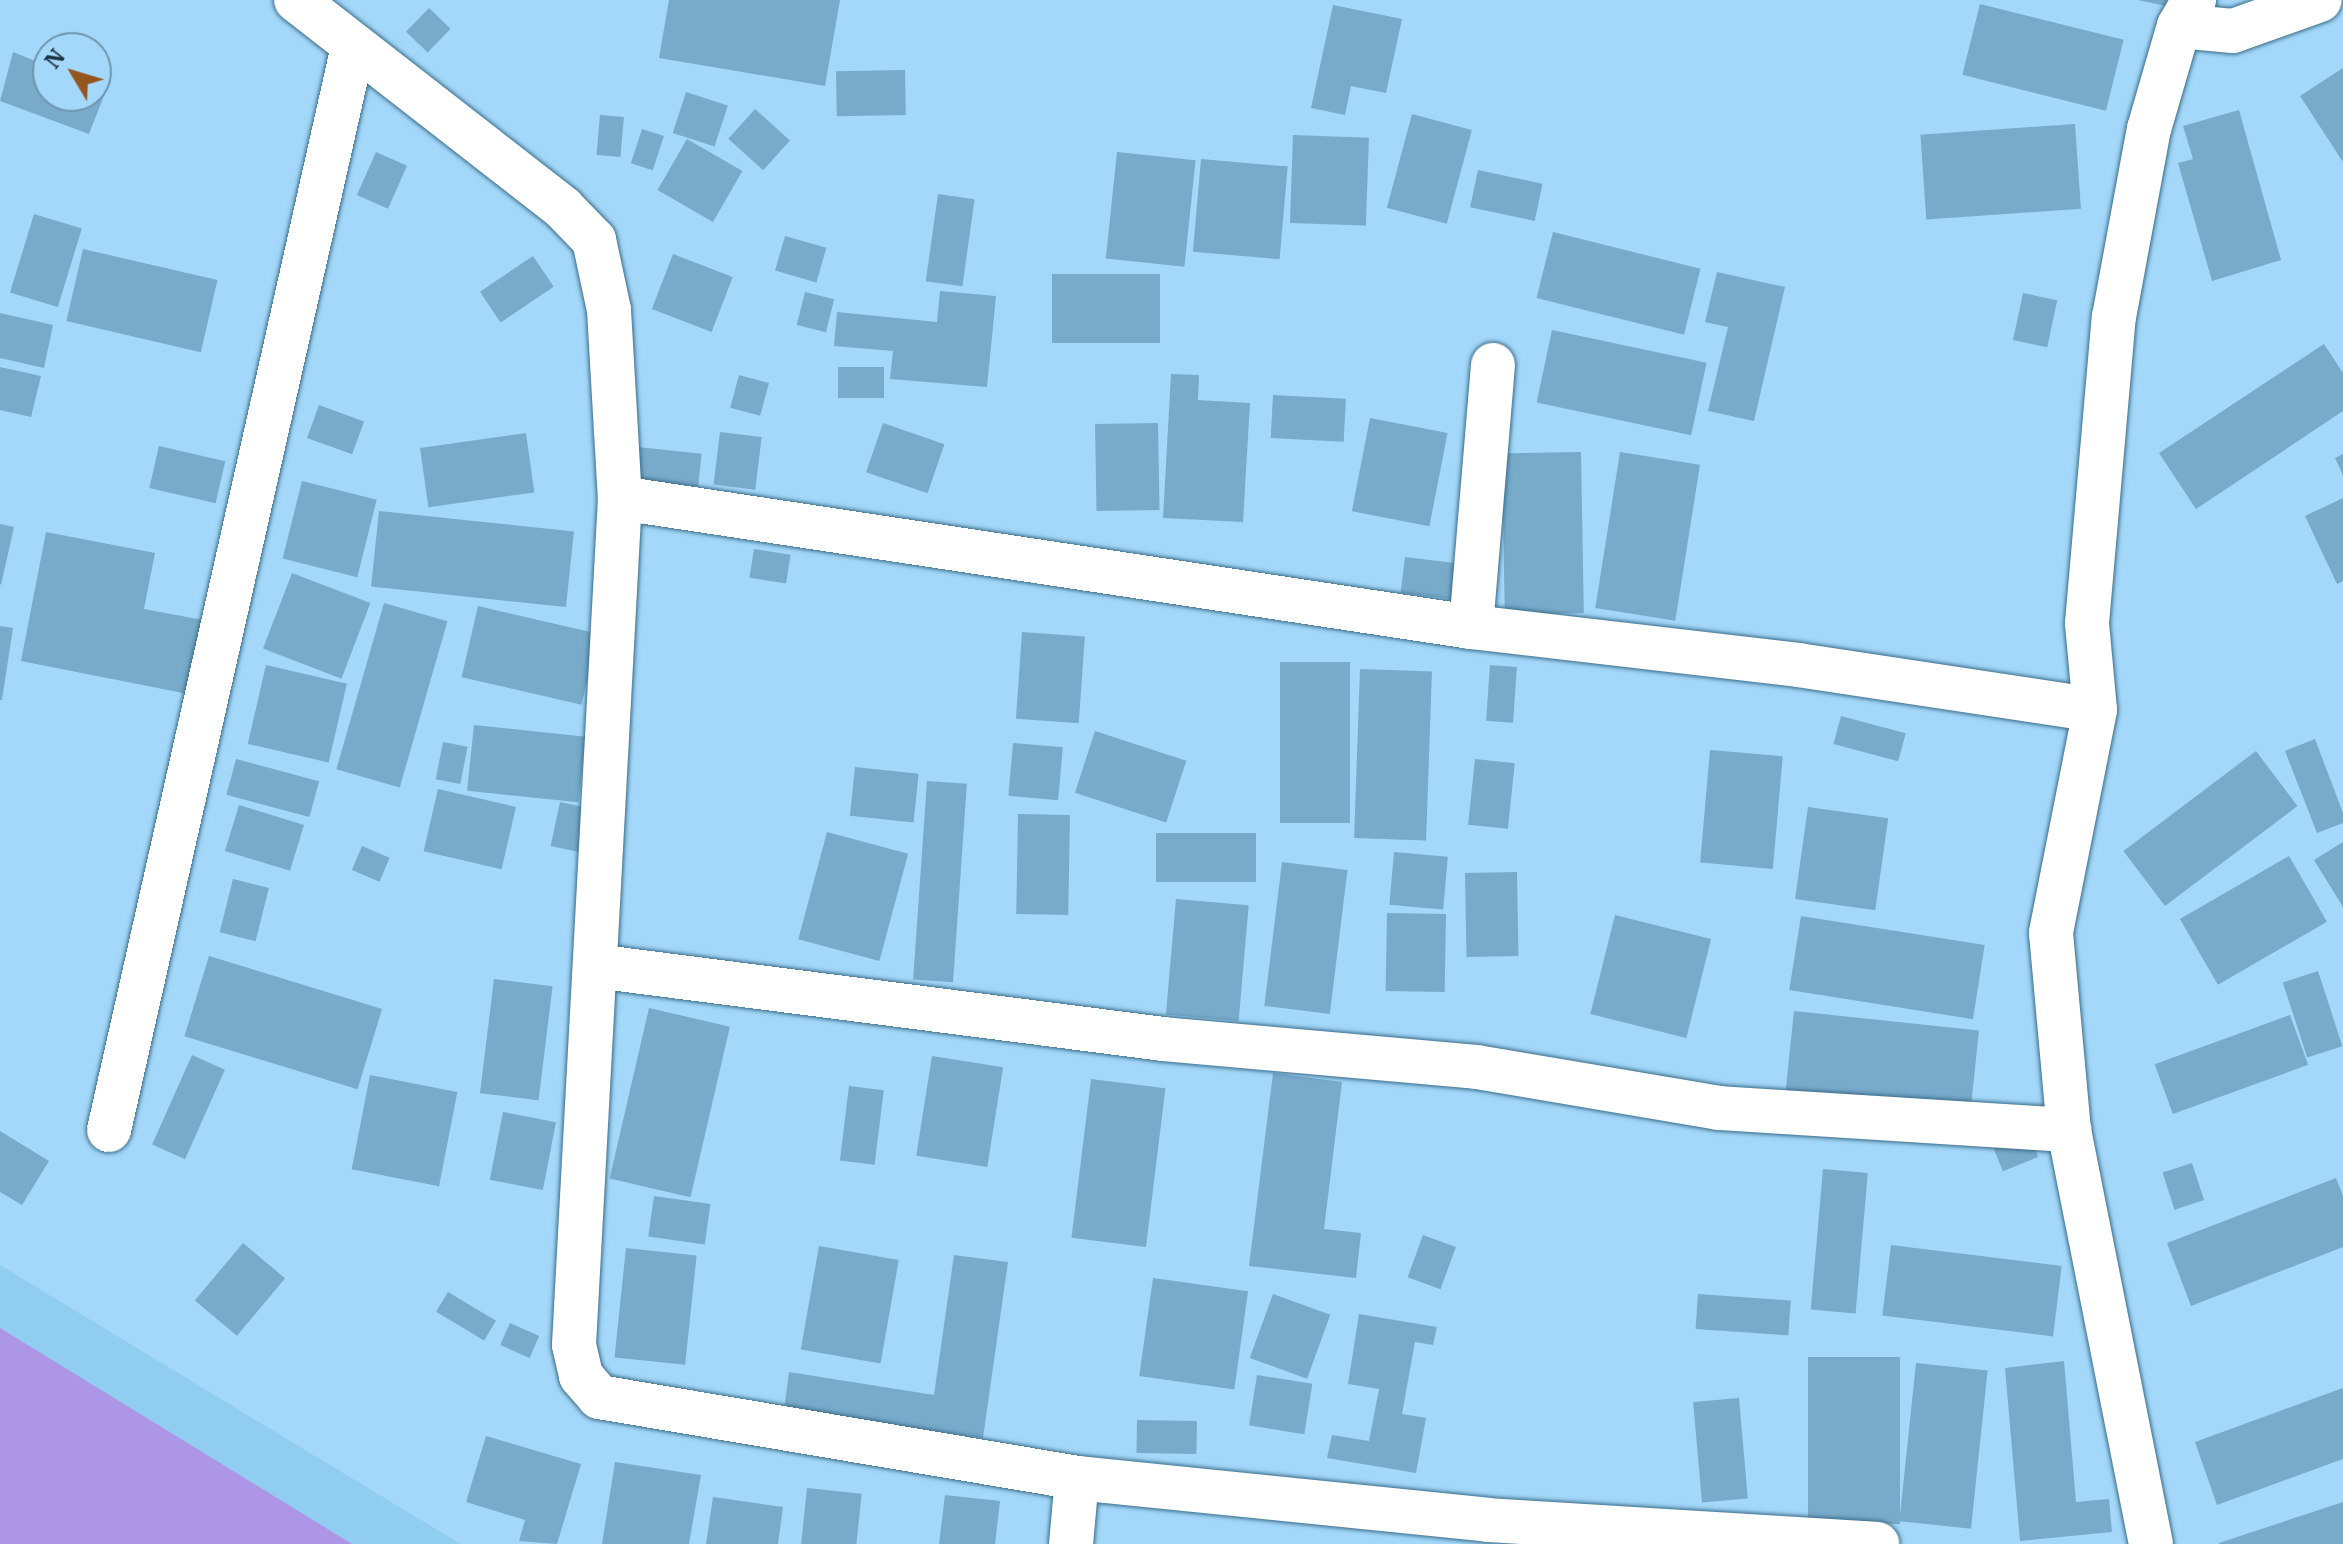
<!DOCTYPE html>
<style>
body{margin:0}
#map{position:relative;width:2343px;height:1544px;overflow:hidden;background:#a4d8fa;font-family:"IBM Plex Serif",serif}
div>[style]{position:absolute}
.built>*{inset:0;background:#91ccf1}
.green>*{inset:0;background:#ae96e6}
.building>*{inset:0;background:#78aaca;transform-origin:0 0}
.roads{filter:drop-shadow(0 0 2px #3b6d8a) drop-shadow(0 0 2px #3b6d8a)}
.minor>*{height:44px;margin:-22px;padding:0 22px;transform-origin:22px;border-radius:22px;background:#fff}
span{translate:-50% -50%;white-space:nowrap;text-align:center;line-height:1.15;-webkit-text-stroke:7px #a4d8fa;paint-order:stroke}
.north{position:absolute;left:32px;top:32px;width:80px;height:80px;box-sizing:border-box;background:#a4d8fa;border:2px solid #6e96b0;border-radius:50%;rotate:308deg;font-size:22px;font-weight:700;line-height:32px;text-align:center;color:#1e3441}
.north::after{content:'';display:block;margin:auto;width:28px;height:36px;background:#96551f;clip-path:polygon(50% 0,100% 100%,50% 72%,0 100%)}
</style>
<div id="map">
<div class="built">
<div style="clip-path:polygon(0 1265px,401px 1508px,461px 1544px,0 1544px)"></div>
</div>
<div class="green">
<div style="clip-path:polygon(0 1328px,352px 1544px,0 1544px)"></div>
</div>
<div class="building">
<div style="clip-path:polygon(669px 0,840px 0,825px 86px,659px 58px)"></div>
<div style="clip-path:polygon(2138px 0,2167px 0,2166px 6px)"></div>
<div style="left:1980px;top:4px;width:148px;height:73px;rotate:14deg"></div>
<div style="clip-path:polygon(1333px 5px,1402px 19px,1386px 93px,1351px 86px,1345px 115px,1311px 108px)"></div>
<div style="left:429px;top:8px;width:30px;height:33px;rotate:44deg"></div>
<div style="clip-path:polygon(13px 52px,48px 66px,48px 96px,96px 96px,96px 84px,107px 88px,89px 134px,0 101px)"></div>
<div style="clip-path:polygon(2343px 68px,2343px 162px,2300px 96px)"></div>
<div style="left:905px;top:70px;width:45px;height:69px;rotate:89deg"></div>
<div style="left:686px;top:92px;width:44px;height:43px;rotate:18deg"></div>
<div style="left:755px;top:109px;width:47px;height:40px;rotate:42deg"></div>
<div style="clip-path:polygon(2239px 110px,2281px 260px,2212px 281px,2178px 163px,2193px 159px,2183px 126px)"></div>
<div style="left:1412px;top:114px;width:62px;height:97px;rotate:15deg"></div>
<div style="left:600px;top:115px;width:24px;height:40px;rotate:5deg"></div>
<div style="left:2075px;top:124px;width:85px;height:155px;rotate:86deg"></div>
<div style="left:642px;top:129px;width:23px;height:36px;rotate:18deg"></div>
<div style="left:1293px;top:135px;width:76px;height:88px;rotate:2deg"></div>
<div style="left:687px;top:139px;width:64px;height:59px;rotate:30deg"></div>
<div style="left:376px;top:152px;width:34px;height:47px;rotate:24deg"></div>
<div style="left:1117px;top:152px;width:79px;height:107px;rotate:6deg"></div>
<div style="left:1201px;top:159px;width:87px;height:93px;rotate:5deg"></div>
<div style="left:1478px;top:170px;width:66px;height:38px;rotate:12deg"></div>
<div style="left:938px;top:194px;width:37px;height:88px;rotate:8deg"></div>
<div style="left:34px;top:214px;width:50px;height:82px;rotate:17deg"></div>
<div style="left:1553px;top:232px;width:152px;height:68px;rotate:14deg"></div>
<div style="left:785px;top:236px;width:43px;height:36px;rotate:16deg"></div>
<div style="left:83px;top:249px;width:138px;height:74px;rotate:13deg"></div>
<div style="left:673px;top:254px;width:64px;height:59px;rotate:21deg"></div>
<div style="left:533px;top:256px;width:37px;height:64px;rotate:56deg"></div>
<div style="clip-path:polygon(1717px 272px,1785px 287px,1754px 421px,1708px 411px,1728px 327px,1705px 322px)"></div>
<div style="left:1052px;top:274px;width:108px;height:69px"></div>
<div style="clip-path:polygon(940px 291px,996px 296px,987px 387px,890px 379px,893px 351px,834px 346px,837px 312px,937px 322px)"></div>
<div style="left:805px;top:292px;width:30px;height:34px;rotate:14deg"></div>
<div style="left:2023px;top:293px;width:35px;height:48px;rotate:12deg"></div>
<div style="clip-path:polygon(0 313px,53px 325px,44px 368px,0 358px)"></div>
<div style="left:1552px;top:330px;width:158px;height:74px;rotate:12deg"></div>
<div style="clip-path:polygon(2324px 344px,2343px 373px,2343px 411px,2196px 509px,2159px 453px)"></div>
<div style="clip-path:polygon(0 367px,41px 376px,31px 417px,0 410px)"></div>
<div style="left:838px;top:367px;width:46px;height:31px"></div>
<div style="clip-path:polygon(1171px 374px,1199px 375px,1198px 400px,1250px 403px,1243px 522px,1163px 518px)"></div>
<div style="left:739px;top:375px;width:31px;height:34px;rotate:15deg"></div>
<div style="left:1273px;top:395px;width:73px;height:43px;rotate:3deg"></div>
<div style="left:319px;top:405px;width:48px;height:35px;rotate:20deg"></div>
<div style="left:1370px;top:418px;width:79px;height:95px;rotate:11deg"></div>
<div style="left:883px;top:423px;width:65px;height:52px;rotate:19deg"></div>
<div style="left:1158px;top:423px;width:87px;height:63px;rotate:89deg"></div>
<div style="left:720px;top:432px;width:42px;height:53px;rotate:7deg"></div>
<div style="left:526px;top:433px;width:60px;height:107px;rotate:82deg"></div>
<div style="left:159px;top:446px;width:68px;height:43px;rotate:13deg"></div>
<div style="left:628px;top:446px;width:74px;height:33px;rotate:6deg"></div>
<div style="left:1581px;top:452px;width:161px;height:79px;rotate:89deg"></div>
<div style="left:1620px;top:452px;width:81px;height:158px;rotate:9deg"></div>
<div style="clip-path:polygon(2343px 454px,2343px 475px,2335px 458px)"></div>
<div style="left:302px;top:481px;width:77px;height:80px;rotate:14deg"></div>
<div style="clip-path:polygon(2343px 498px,2343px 581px,2337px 584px,2305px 516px)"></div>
<div style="left:379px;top:511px;width:196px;height:76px;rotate:6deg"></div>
<div style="clip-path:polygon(0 524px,14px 527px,1px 585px,0 584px)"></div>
<div style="clip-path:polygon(46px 532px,155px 553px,144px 609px,203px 620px,188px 694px,21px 661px)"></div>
<div style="left:754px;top:549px;width:37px;height:29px;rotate:9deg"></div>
<div style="left:1405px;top:557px;width:58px;height:36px;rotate:7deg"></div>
<div style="left:292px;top:573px;width:84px;height:81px;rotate:21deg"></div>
<div style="left:384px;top:603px;width:66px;height:173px;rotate:16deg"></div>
<div style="left:478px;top:606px;width:123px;height:73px;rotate:13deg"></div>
<div style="clip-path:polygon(0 626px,13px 628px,2px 700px,0 700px)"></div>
<div style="left:1022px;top:632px;width:63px;height:87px;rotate:4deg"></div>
<div style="left:1350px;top:662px;width:161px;height:70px;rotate:90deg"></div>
<div style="left:266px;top:665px;width:83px;height:81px;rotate:13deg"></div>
<div style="left:1490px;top:665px;width:27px;height:56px;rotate:4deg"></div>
<div style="left:1360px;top:669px;width:72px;height:169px;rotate:2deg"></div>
<div style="left:1841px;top:716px;width:67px;height:29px;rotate:15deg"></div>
<div style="left:474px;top:725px;width:112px;height:66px;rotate:6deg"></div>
<div style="left:1095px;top:731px;width:96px;height:65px;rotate:18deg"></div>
<div style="clip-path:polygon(2315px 739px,2343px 813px,2343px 823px,2317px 833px,2285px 751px)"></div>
<div style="left:443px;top:742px;width:25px;height:38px;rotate:11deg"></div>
<div style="left:1013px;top:743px;width:50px;height:53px;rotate:5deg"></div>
<div style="left:1710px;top:750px;width:73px;height:113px;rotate:5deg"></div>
<div style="left:2256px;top:751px;width:69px;height:166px;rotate:53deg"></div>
<div style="left:236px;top:759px;width:86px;height:37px;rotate:15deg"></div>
<div style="left:1475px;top:759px;width:40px;height:66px;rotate:6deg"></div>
<div style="left:855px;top:767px;width:64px;height:49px;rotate:6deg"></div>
<div style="left:927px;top:781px;width:40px;height:199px;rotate:4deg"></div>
<div style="left:438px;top:789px;width:80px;height:64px;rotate:13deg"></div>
<div style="left:560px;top:802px;width:35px;height:45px;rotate:12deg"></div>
<div style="left:239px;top:805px;width:68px;height:48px;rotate:17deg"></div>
<div style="left:1808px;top:807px;width:81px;height:93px;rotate:8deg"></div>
<div style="left:1018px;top:814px;width:52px;height:100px;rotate:1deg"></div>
<div style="left:827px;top:832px;width:84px;height:111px;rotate:15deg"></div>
<div style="left:1256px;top:833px;width:49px;height:100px;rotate:90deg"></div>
<div style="clip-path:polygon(2343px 842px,2343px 907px,2314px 860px)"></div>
<div style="left:362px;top:846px;width:30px;height:26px;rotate:23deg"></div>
<div style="left:1394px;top:852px;width:54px;height:53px;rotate:5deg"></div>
<div style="left:2289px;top:856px;width:76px;height:126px;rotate:60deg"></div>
<div style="left:1282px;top:862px;width:66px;height:145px;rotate:7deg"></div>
<div style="left:1517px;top:872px;width:84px;height:52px;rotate:89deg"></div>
<div style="left:233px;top:879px;width:37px;height:55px;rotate:14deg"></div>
<div style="left:1176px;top:899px;width:73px;height:116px;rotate:5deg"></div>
<div style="left:1387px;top:913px;width:59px;height:78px;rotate:1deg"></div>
<div style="left:1615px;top:915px;width:99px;height:102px;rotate:14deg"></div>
<div style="left:1801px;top:916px;width:186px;height:75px;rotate:9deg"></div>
<div style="left:209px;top:956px;width:181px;height:84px;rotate:17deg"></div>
<div style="left:2318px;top:971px;width:79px;height:37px;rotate:72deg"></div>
<div style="left:494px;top:979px;width:59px;height:115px;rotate:7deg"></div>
<div style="left:649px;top:1008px;width:83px;height:175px;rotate:13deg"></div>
<div style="left:1794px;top:1011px;width:186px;height:80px;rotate:6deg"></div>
<div style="left:2290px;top:1015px;width:53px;height:144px;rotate:70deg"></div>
<div style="left:192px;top:1055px;width:36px;height:98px;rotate:24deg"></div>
<div style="left:932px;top:1056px;width:72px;height:101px;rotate:9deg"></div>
<div style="clip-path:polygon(1273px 1073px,1342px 1082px,1324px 1229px,1361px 1233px,1356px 1278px,1249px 1266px)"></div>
<div style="left:370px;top:1075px;width:89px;height:96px;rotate:11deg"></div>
<div style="left:1091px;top:1079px;width:75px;height:160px;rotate:7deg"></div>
<div style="left:849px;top:1086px;width:35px;height:75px;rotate:7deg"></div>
<div style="left:503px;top:1112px;width:54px;height:69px;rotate:11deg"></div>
<div style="clip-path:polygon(0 1131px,49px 1161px,22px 1205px,0 1192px)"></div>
<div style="left:2028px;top:1132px;width:27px;height:38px;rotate:68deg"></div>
<div style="left:2192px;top:1163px;width:39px;height:31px;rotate:72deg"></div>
<div style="left:1823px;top:1169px;width:45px;height:141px;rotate:5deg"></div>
<div style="clip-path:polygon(2336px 1178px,2343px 1196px,2343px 1247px,2191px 1306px,2167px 1243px)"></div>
<div style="left:654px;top:1196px;width:57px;height:41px;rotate:8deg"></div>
<div style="left:1423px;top:1235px;width:35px;height:45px;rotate:20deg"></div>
<div style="left:243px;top:1243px;width:55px;height:75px;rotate:40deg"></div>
<div style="left:1891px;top:1245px;width:172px;height:71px;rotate:7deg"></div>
<div style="left:819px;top:1246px;width:81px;height:105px;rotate:10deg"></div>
<div style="left:626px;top:1248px;width:71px;height:110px;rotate:6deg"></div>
<div style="clip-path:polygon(954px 1255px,1008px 1262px,983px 1438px,784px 1410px,789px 1372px,934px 1395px)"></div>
<div style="left:1153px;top:1278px;width:96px;height:99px;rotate:8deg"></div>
<div style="left:448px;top:1292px;width:56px;height:23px;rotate:31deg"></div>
<div style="left:1273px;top:1294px;width:61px;height:68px;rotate:20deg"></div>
<div style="left:1698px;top:1294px;width:93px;height:35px;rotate:4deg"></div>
<div style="clip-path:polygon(1359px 1314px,1437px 1327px,1433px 1345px,1415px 1342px,1402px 1414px,1426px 1418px,1416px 1473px,1327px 1458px,1332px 1435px,1369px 1441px,1379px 1389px,1348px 1384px)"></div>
<div style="left:510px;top:1323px;width:32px;height:24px;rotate:24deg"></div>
<div style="left:1900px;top:1357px;width:167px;height:92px;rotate:90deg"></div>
<div style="clip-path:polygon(2064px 1361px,2076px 1502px,2109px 1499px,2112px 1532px,2020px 1541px,2005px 1368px)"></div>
<div style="left:1916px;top:1363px;width:72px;height:159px;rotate:6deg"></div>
<div style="left:1257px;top:1375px;width:56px;height:51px;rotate:9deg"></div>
<div style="clip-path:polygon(2343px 1388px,2343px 1459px,2217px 1505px,2195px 1442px)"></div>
<div style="left:1739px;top:1398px;width:101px;height:46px;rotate:85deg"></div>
<div style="left:1137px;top:1420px;width:60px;height:33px;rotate:1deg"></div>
<div style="clip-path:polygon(486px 1436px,581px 1464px,557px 1544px,519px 1541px,525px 1520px,466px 1502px)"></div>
<div style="clip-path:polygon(615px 1462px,701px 1475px,689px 1544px,602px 1544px)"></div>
<div style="left:807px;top:1488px;width:55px;height:56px;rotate:6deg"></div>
<div style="clip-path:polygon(945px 1495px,1000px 1501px,995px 1544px,939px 1544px)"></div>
<div style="clip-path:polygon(713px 1497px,783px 1507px,778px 1544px,706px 1544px)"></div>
<div style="clip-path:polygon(2343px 1502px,2343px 1544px,2219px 1544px,2219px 1543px)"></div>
</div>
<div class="roads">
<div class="minor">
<div style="left:296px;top:0;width:338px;rotate:37.9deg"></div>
<div style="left:563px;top:208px;width:45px;rotate:45.9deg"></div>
<div style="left:594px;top:240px;width:72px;rotate:77.9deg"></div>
<div style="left:609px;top:310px;width:188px;rotate:86.7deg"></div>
<div style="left:620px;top:498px;width:861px;rotate:8.62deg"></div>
<div style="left:1471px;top:627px;width:329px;rotate:6.6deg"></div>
<div style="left:1798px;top:665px;width:300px;rotate:8.6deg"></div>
<div style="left:2095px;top:710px;width:87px;rotate:-95.3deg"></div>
<div style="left:2087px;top:623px;width:307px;rotate:-85deg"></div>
<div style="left:2114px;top:317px;width:191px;rotate:-79.5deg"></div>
<div style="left:2149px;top:129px;width:107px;rotate:-73.8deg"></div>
<div style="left:2179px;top:26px;width:30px;rotate:-60deg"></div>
<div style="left:2179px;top:26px;width:54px;rotate:5.3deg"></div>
<div style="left:2233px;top:31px;width:92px;rotate:-19.6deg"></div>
<div style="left:620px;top:498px;width:848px;rotate:93.11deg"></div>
<div style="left:574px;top:1345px;width:32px;rotate:77deg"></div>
<div style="left:581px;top:1376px;width:28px;rotate:49deg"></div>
<div style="left:599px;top:1397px;width:485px;rotate:9.6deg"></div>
<div style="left:1077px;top:1478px;width:412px;rotate:5.8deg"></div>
<div style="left:1487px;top:1520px;width:391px;rotate:3.5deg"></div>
<div style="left:1471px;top:627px;width:263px;rotate:-85.2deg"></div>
<div style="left:2095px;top:710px;width:227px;rotate:101.2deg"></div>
<div style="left:2051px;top:933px;width:198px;rotate:84.8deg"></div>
<div style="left:2069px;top:1130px;width:422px;rotate:78.8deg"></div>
<div style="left:595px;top:966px;width:573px;rotate:7.32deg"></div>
<div style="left:1163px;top:1039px;width:315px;rotate:5.1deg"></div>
<div style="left:1477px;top:1067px;width:245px;rotate:9.6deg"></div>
<div style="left:1719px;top:1108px;width:351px;rotate:3.6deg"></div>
<div style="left:109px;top:1130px;width:1111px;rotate:-77.31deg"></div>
<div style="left:1071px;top:1544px;width:66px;rotate:-84.8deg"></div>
</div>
</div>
<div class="north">N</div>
</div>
